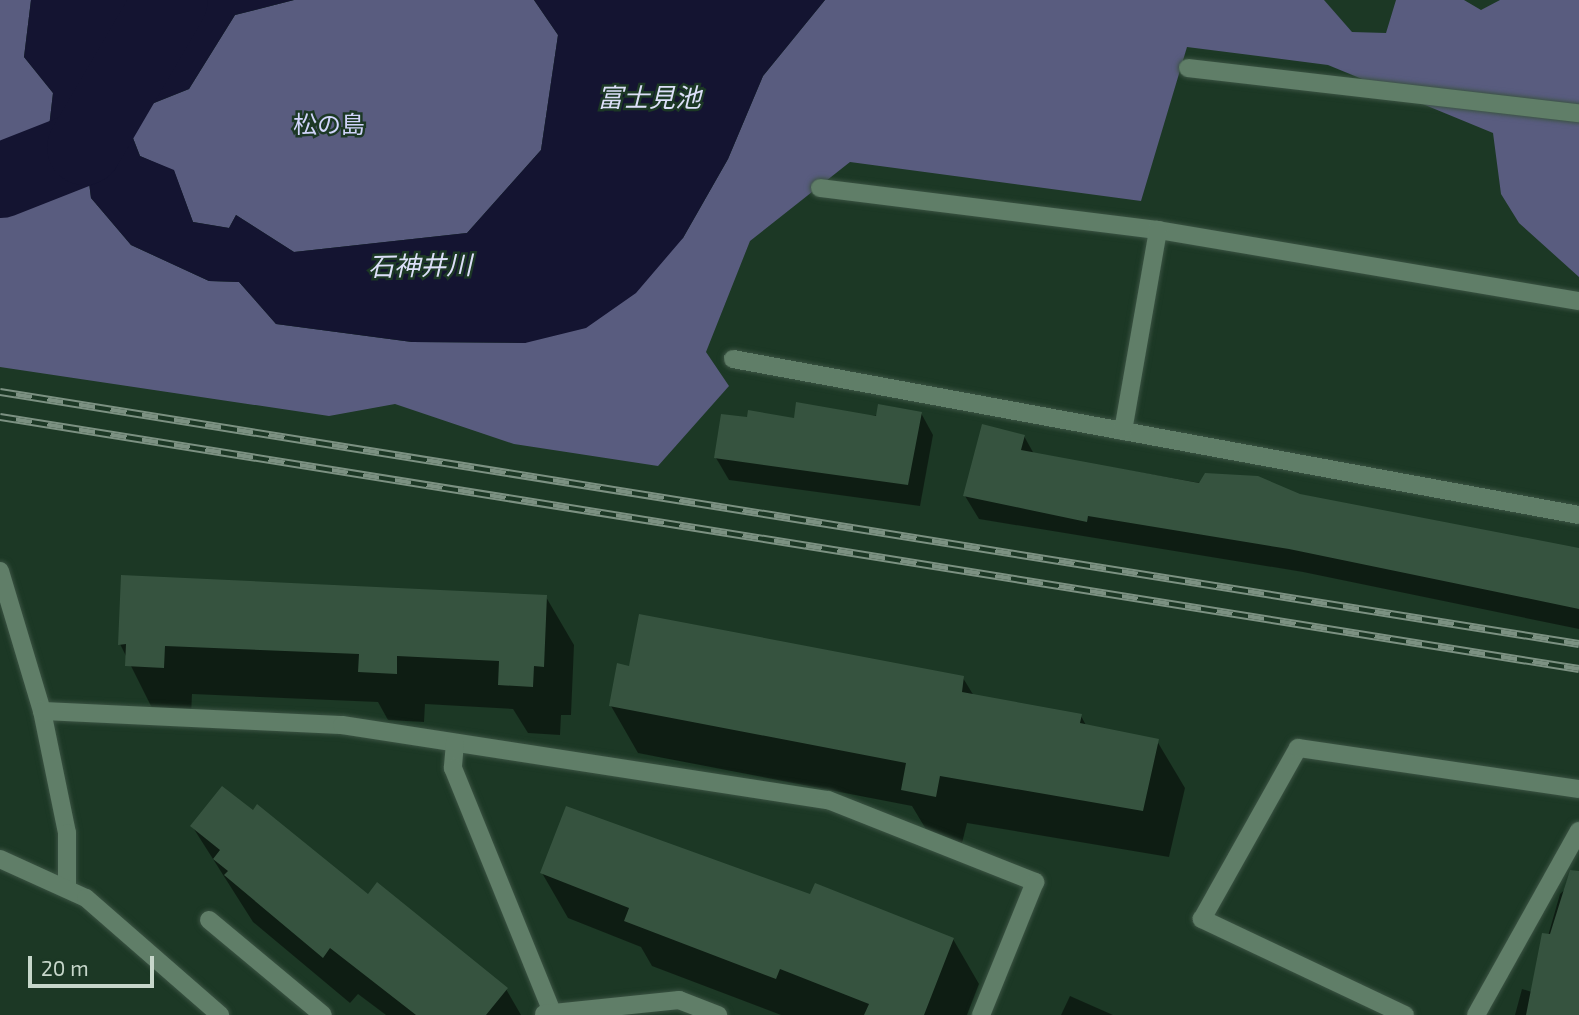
<!DOCTYPE html>
<meta charset="utf-8">
<style>
body{margin:0}
#map{position:relative;width:1579px;height:1015px;overflow:hidden;background:#1c3825;font-family:"Exo 2","Noto Sans JP",sans-serif}
div>[style]{position:absolute}
.forest>*{inset:0;background:#595c7f}
.water>*{inset:0;background:#141431}
.shadow>*{inset:0;background:#0007}
.river>*{height:75px;margin:-37.5px;padding:0 37.5px;transform-origin:37.5px;border-radius:37.5px;background:#141431}
.building>*{inset:0;background:#36533f}
.roads{filter:drop-shadow(0 0 2px #3b5343) drop-shadow(0 0 2px #3b5343)}
.minor>*{height:18px;margin:-9px;padding:0 9px;transform-origin:9px;border-radius:9px;background:#607e68}
.rail>*{height:8px;margin-top:-4px;transform-origin:0;background:repeating-linear-gradient(90deg,#1c3825 0 16px,#7c9182 0 32px);box-sizing:border-box;border-block:2px solid #7c9182}
span{translate:-50% -50%;white-space:nowrap;text-align:center;line-height:1.15;-webkit-text-stroke:5px #1c3825;paint-order:stroke}
.park-label{font-size:24px;color:#d1d5fb}
.water-label{font-size:26px;color:#dcdff8;font-style:italic}
.scale{position:absolute;left:28px;top:956px;width:126px;height:32px;box-sizing:border-box;border:4px solid #c7d7cb;border-top:0;padding-left:9px;font-size:21px;line-height:24px;white-space:nowrap;color:#c7d7cb;-webkit-text-stroke:5px #1c3825;paint-order:stroke}
</style>
<div id="map">
<div class="forest">
<div style="clip-path:polygon(0 0,31px 0,24px 57px,53px 93px,48px 136px,87px 167px,91px 198px,131px 245px,209px 281px,239px 282px,276px 324px,412px 342px,525px 343px,683px 238px,728px 159px,763px 76px,825px 0,1324px 0,1352px 32px,1386px 33px,1396px 0,1464px 0,1481px 10px,1500px 0,1579px 0,1579px 277px,1519px 223px,1501px 194px,1493px 133px,1328px 65px,1187px 47px,1141px 201px,850px 162px,750px 241px,706px 352px,729px 386px,658px 466px,514px 444px,395px 404px,329px 416px,0 367px)"></div>
<div style="clip-path:polygon(294px 0,534px 0,558px 35px,541px 150px,467px 233px,294px 252px,236px 215px,229px 228px,193px 222px,174px 171px,140px 156px,124px 115px,189px 89px,235px 15px)"></div>
</div>
<div class="water">
<div style="clip-path:polygon(31px 0,294px 0,235px 15px,189px 89px,124px 115px,140px 156px,174px 170px,193px 222px,229px 228px,236px 215px,294px 252px,467px 233px,541px 150px,558px 35px,534px 0,825px 0,763px 76px,728px 159px,683px 238px,636px 293px,586px 328px,525px 343px,412px 342px,276px 324px,239px 282px,209px 281px,131px 245px,91px 198px,87px 167px,48px 136px,53px 93px,24px 57px)"></div>
</div>
<div class="shadow">
<div style="clip-path:polygon(921px 413px,933px 435px,920px 506px,729px 480px,716px 458px,795px 420px)"></div>
<div style="clip-path:polygon(1024px 436px,1034px 454px,1579px 549px,1579px 629px,1303px 572px,979px 519px,965px 496px)"></div>
<div style="clip-path:polygon(546px 597px,574px 645px,571px 715px,561px 715px,560px 735px,528px 733px,513px 709px,425px 704px,424px 722px,388px 720px,378px 702px,192px 694px,191px 716px,155px 714px,120px 644px)"></div>
<div style="clip-path:polygon(631px 668px,963px 678px,974px 696px,1081px 716px,1087px 727px,1157px 741px,1185px 788px,1169px 857px,967px 823px,962px 843px,930px 836px,912px 806px,638px 753px,611px 706px)"></div>
<div style="clip-path:polygon(192px 826px,368px 896px,506px 989px,521px 1015px,386px 1015px,358px 994px,350px 1003px,253px 922px)"></div>
<div style="clip-path:polygon(542px 873px,811px 896px,953px 939px,979px 984px,967px 1015px,781px 1015px,652px 966px,641px 947px,568px 918px)"></div>
<div style="clip-path:polygon(1574px 881px,1579px 1015px,1515px 1015px,1522px 989px,1532px 992px,1560px 894px)"></div>
<div style="clip-path:polygon(1070px 996px,1113px 1015px,1061px 1015px)"></div>
</div>
<div class="river">
<div style="left:0;top:180px;width:90px;rotate:-21.4deg"></div>
<div style="left:84px;top:147px;width:170px;rotate:-59.7deg"></div>
</div>
<div class="building">
<div style="clip-path:polygon(796px 402px,876px 416px,878px 404px,922px 412px,908px 485px,714px 458px,721px 414px,747px 417px,748px 410px,794px 418px)"></div>
<div style="clip-path:polygon(982px 424px,1025px 435px,1021px 450px,1199px 483px,1205px 473px,1258px 476px,1300px 494px,1579px 548px,1579px 609px,1289px 549px,1088px 516px,1087px 522px,963px 496px)"></div>
<div style="clip-path:polygon(121px 575px,547px 595px,544px 667px,534px 666px,533px 687px,498px 685px,499px 661px,397px 656px,397px 674px,358px 672px,359px 654px,165px 646px,164px 668px,125px 666px,126px 644px,118px 645px)"></div>
<div style="clip-path:polygon(639px 614px,964px 676px,962px 692px,1082px 714px,1080px 723px,1159px 739px,1143px 811px,940px 776px,936px 797px,901px 790px,906px 763px,609px 706px,617px 663px,629px 666px)"></div>
<div style="clip-path:polygon(222px 786px,253px 810px,257px 804px,368px 894px,377px 882px,508px 988px,486px 1015px,416px 1015px,330px 948px,323px 958px,224px 875px,228px 871px,213px 859px,220px 850px,190px 826px)"></div>
<div style="clip-path:polygon(566px 806px,810px 894px,815px 883px,954px 938px,924px 1015px,864px 1015px,869px 1004px,780px 969px,776px 979px,624px 921px,629px 908px,540px 873px)"></div>
<div style="clip-path:polygon(1570px 870px,1579px 871px,1579px 1015px,1526px 1015px,1542px 933px,1550px 934px)"></div>
</div>
<div class="roads">
<div class="minor">
<div style="left:1188px;top:68px;width:394px;rotate:6.6deg"></div>
<div style="left:820px;top:188px;width:341px;rotate:7.1deg"></div>
<div style="left:1158px;top:230px;width:427px;rotate:9.6deg"></div>
<div style="left:733px;top:359px;width:860px;rotate:10.45deg"></div>
<div style="left:1123px;top:431px;width:204px;rotate:-80.1deg"></div>
<div style="left:0;top:571px;width:146px;rotate:73.3deg"></div>
<div style="left:42px;top:711px;width:125px;rotate:78.4deg"></div>
<div style="left:67px;top:833px;width:53px;rotate:90deg"></div>
<div style="left:42px;top:711px;width:300px;rotate:2.7deg"></div>
<div style="left:342px;top:725px;width:492px;rotate:8.8deg"></div>
<div style="left:828px;top:800px;width:223px;rotate:21.6deg"></div>
<div style="left:1035px;top:882px;width:144px;rotate:112.1deg"></div>
<div style="left:455px;top:743px;width:25px;rotate:95deg"></div>
<div style="left:453px;top:768px;width:263px;rotate:67.9deg"></div>
<div style="left:0;top:859px;width:94px;rotate:24.4deg"></div>
<div style="left:86px;top:898px;width:178px;rotate:41.1deg"></div>
<div style="left:209px;top:920px;width:148px;rotate:39.8deg"></div>
<div style="left:544px;top:1014px;width:136px;rotate:-5.9deg"></div>
<div style="left:679px;top:1000px;width:42px;rotate:21deg"></div>
<div style="left:1405px;top:1015px;width:225px;rotate:-154.7deg"></div>
<div style="left:1202px;top:919px;width:196px;rotate:-60.7deg"></div>
<div style="left:1298px;top:748px;width:284px;rotate:8.3deg"></div>
<div style="left:1476px;top:1015px;width:211px;rotate:-60.8deg"></div>
</div>
</div>
<div class="rail">
<div style="left:0;top:392px;width:1599px;rotate:9.07deg"></div>
<div style="left:0;top:417px;width:1599px;rotate:9.07deg"></div>
</div>
<div class="park-label">
<span style="left:329px;top:124px">松の島</span>
</div>
<div class="water-label">
<span style="left:649px;top:97px">富士見池</span>
<span style="left:420px;top:265px;rotate:-1deg">石神井川</span>
</div>
<div class="scale">20 m</div>
</div>
